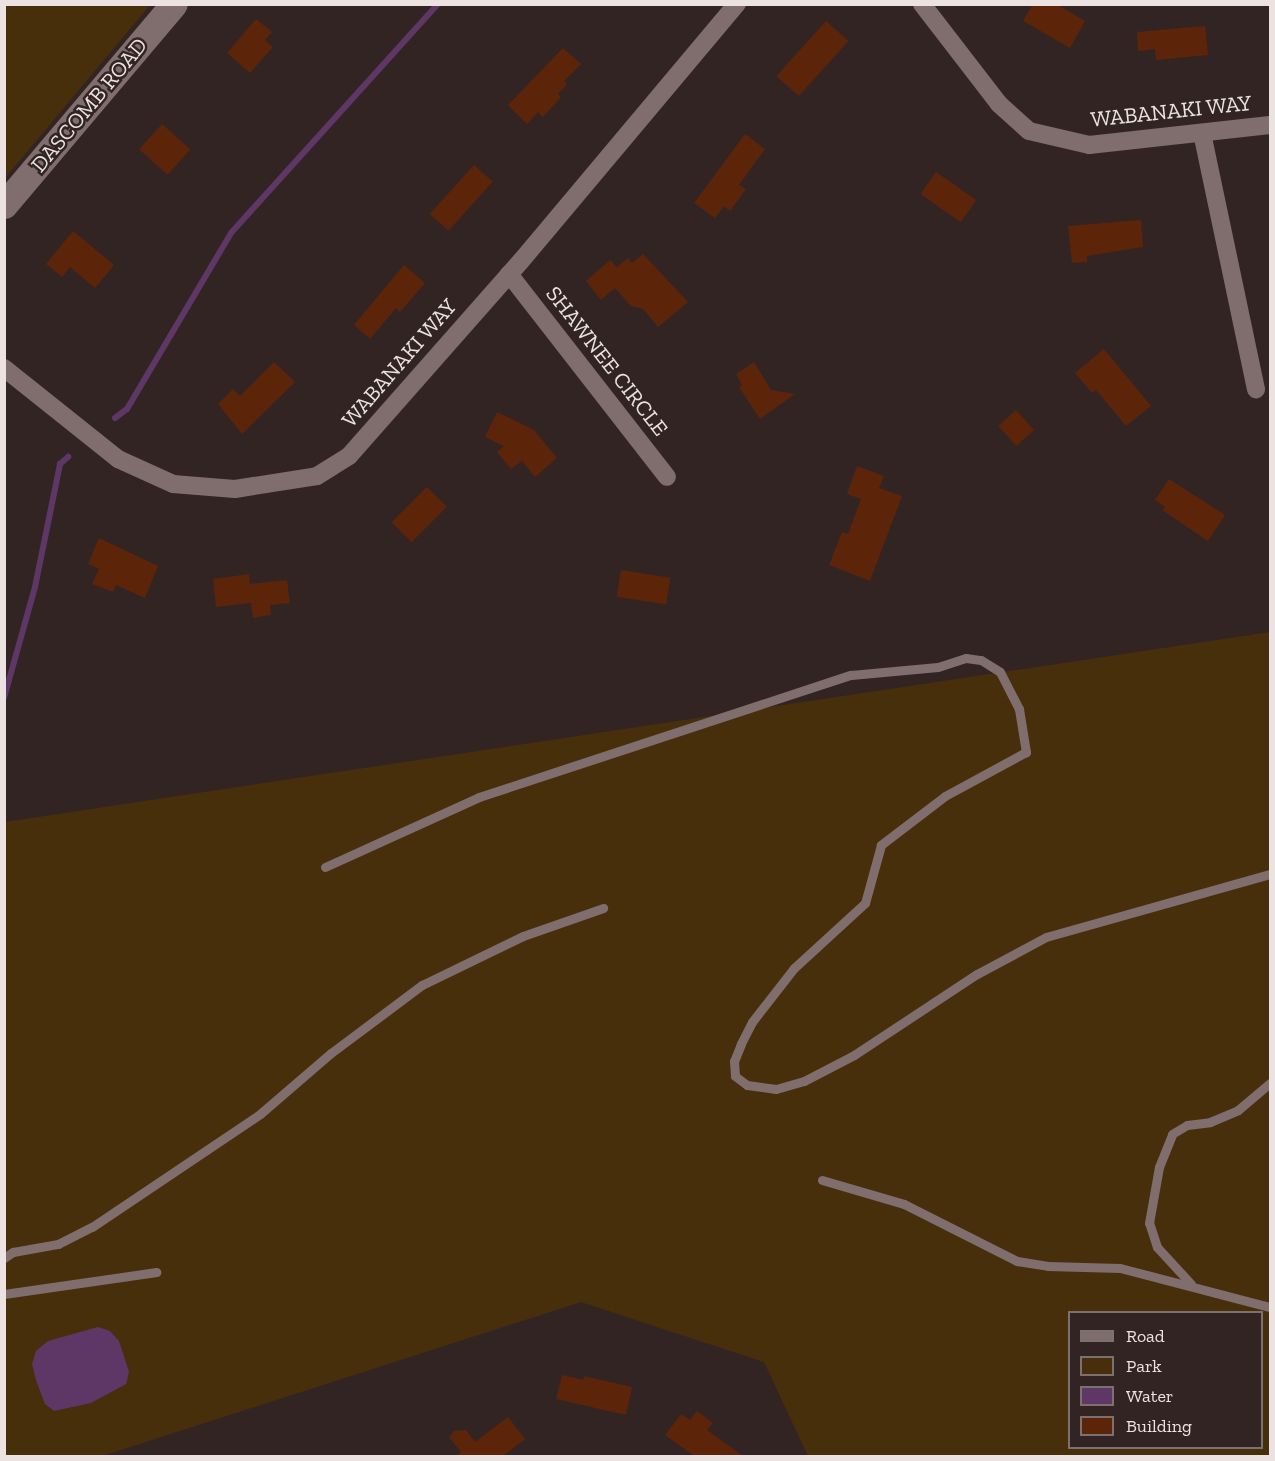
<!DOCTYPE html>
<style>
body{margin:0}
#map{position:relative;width:1275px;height:1461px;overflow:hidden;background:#332424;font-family:"Zilla Slab",serif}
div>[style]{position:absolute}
.green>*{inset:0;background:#482f0c}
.water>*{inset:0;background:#5e3766}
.stream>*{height:6px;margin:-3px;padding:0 3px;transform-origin:3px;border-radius:3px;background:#5e3766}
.building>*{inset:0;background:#5c2409;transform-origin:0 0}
.lane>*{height:9px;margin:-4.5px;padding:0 4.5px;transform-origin:4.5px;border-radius:4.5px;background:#806e6e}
.street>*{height:18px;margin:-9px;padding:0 9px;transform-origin:9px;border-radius:9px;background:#806e6e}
.secondary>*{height:27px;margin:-13.5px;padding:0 13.5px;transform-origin:13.5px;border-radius:13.5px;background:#806e6e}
span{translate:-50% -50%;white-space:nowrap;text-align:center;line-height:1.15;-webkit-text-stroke:5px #332424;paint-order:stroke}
.street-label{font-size:22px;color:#ece2e2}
.frame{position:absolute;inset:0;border:6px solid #ece2e2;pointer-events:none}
.legend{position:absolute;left:1068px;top:1311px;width:195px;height:138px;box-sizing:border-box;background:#332424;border:2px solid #7d7070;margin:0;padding:8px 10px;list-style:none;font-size:18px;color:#ece2e2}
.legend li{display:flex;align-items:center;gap:12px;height:30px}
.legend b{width:30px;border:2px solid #7d7070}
</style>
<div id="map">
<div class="green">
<div style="clip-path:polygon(5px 4px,150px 5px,5px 178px,4px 5px)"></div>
<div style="clip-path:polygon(evenodd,1270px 632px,1270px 1456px,808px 1456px,764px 1362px,581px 1302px,102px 1456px,5px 1456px,5px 822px,1270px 632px,1070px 1312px,1262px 1312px,1262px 1448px,1070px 1448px,1070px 1312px)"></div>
</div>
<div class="water">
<div style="clip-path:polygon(98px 1327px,110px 1331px,119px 1341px,129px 1372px,126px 1384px,91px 1403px,54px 1411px,45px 1404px,36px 1380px,32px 1364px,36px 1351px,48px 1341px)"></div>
</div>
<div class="stream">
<div style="left:115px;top:418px;width:15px;rotate:-37deg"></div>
<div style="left:127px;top:409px;width:204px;rotate:-59.4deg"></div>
<div style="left:231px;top:233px;width:309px;rotate:-47.9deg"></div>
<div style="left:4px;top:698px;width:115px;rotate:-74.4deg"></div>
<div style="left:35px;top:587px;width:126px;rotate:-78.5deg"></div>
<div style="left:60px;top:464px;width:11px;rotate:-41deg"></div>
</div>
<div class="building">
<div style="clip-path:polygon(1033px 4px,1056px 4px,1085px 21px,1070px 48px,1023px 21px)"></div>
<div style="clip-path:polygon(256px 19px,272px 32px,265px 40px,273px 47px,250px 73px,227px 53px)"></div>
<div style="left:826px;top:21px;width:30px;height:74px;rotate:42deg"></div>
<div style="clip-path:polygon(1205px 26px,1208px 55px,1156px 60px,1155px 49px,1138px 51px,1137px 32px)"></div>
<div style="clip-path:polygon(563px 48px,581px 64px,564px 81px,567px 84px,558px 94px,561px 97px,543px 117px,538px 112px,527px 124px,508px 105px)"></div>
<div style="left:162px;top:124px;width:38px;height:34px;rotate:42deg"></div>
<div style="clip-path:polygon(745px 134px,765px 149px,739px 185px,746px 189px,730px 211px,724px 206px,715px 218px,694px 203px)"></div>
<div style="left:474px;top:165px;width:25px;height:66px;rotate:42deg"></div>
<div style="left:936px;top:172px;width:49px;height:27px;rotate:35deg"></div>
<div style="clip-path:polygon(1141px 220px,1143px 247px,1087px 256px,1087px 262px,1072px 263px,1068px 226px)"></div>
<div style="clip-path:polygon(73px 231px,114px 265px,95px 288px,70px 267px,62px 277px,46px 264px)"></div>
<div style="clip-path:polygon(643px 254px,688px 302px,658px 327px,643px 309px,631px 306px,615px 288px,601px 300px,586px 281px,610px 260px,617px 267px,628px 258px,632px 263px)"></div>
<div style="clip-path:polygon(404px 265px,425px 283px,400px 312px,396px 308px,370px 339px,354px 325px)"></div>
<div style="clip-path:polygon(1104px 349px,1151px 406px,1126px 426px,1096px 390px,1092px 393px,1075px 373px)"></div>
<div style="clip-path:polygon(274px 362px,295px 382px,242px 434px,218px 404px,233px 389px,240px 396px)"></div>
<div style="clip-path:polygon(754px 362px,771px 390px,795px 394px,760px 419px,739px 387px,742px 385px,736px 374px)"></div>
<div style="left:1016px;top:410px;width:27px;height:24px;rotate:48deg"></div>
<div style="clip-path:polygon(497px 412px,534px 430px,557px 458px,535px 477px,522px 461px,511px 469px,497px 452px,504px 446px,485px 437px)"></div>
<div style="clip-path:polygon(857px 466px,884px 476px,879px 488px,902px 496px,870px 581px,829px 565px,842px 532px,848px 534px,861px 499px,847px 494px)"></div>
<div style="clip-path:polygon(1169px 479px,1225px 515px,1208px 541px,1162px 510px,1165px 507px,1155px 500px)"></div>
<div style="left:427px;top:487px;width:28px;height:50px;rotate:45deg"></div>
<div style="clip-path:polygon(99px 538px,158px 566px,145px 598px,116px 585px,113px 592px,92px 584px,99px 569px,88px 564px)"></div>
<div style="left:621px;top:570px;width:50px;height:27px;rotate:9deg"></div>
<div style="clip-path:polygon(249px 574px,250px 584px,287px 580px,290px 603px,270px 605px,271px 615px,253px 618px,251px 603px,216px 607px,213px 579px)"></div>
<div style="clip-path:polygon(562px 1375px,583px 1380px,584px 1376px,632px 1387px,626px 1415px,556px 1399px)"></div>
<div style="clip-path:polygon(697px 1411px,713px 1423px,707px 1430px,743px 1456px,694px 1456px,665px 1435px,681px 1414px,690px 1420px)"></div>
<div style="clip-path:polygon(508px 1417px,525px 1439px,503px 1456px,456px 1456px,461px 1452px,449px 1437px,454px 1431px,466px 1430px,475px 1442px)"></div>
</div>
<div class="lane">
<div style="left:325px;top:867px;width:169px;rotate:-24.4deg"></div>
<div style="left:479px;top:797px;width:391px;rotate:-18.2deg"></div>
<div style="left:851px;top:675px;width:87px;rotate:-5.3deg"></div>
<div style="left:938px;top:667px;width:29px;rotate:-18deg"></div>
<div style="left:966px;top:658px;width:15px;rotate:8deg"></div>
<div style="left:981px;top:660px;width:22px;rotate:32deg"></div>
<div style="left:1000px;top:672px;width:42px;rotate:62.8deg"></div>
<div style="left:1019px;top:709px;width:44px;rotate:80.8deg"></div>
<div style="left:1026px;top:752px;width:92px;rotate:151.5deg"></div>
<div style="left:945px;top:796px;width:81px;rotate:142.6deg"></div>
<div style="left:881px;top:845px;width:60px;rotate:105.4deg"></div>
<div style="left:865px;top:903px;width:96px;rotate:137.5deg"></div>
<div style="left:794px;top:968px;width:68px;rotate:127.9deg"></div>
<div style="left:752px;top:1022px;width:25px;rotate:117deg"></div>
<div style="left:741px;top:1044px;width:18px;rotate:112deg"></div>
<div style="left:734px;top:1061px;width:15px;rotate:86deg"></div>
<div style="left:735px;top:1076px;width:15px;rotate:37deg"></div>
<div style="left:747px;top:1085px;width:29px;rotate:8deg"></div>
<div style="left:776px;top:1089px;width:29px;rotate:-16deg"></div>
<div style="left:804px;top:1081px;width:56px;rotate:-27.5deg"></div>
<div style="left:854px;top:1055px;width:147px;rotate:-33.4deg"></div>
<div style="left:977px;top:974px;width:78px;rotate:-28.2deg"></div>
<div style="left:1046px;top:937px;width:233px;rotate:-15.7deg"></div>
<div style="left:822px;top:1180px;width:85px;rotate:16.3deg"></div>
<div style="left:904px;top:1204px;width:127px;rotate:26.8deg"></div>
<div style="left:1017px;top:1261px;width:31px;rotate:9deg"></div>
<div style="left:1048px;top:1266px;width:72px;rotate:1.6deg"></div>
<div style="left:1120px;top:1268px;width:155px;rotate:14.6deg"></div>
<div style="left:4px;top:1258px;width:11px;rotate:-34deg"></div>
<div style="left:13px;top:1252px;width:46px;rotate:-10.1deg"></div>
<div style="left:58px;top:1244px;width:38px;rotate:-27deg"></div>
<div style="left:92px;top:1227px;width:202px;rotate:-33.9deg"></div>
<div style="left:260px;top:1114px;width:94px;rotate:-40.7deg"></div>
<div style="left:331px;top:1053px;width:114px;rotate:-36.8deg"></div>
<div style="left:422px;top:985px;width:112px;rotate:-25.9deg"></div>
<div style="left:523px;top:936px;width:85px;rotate:-19.3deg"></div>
<div style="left:1191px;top:1284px;width:50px;rotate:-132.6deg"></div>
<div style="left:1157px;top:1247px;width:25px;rotate:-108deg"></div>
<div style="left:1149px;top:1223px;width:57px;rotate:-79.9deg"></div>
<div style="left:1159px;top:1167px;width:35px;rotate:-68deg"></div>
<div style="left:1172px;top:1134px;width:17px;rotate:-31deg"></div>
<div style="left:1187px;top:1125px;width:23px;rotate:-7deg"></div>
<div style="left:1210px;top:1122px;width:30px;rotate:-23deg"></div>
<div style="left:1238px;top:1110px;width:42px;rotate:-40.2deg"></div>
<div style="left:4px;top:1294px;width:154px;rotate:-8.2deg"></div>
</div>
<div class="street">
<div style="left:922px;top:4px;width:126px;rotate:52.4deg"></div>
<div style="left:999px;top:104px;width:40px;rotate:42deg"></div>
<div style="left:1029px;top:131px;width:62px;rotate:13.1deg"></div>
<div style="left:1089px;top:145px;width:182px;rotate:-6.3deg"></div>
<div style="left:1202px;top:133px;width:262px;rotate:78.1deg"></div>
<div style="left:509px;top:274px;width:257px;rotate:52.1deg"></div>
<div style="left:4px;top:368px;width:146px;rotate:38.6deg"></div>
<div style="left:118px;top:459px;width:60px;rotate:24.4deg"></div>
<div style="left:173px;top:484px;width:62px;rotate:4.6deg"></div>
<div style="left:235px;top:489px;width:83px;rotate:-9deg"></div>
<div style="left:317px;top:476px;width:38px;rotate:-32deg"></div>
<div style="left:349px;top:456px;width:260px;rotate:-48.6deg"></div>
<div style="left:521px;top:261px;width:336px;rotate:-50deg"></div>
</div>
<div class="secondary">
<div style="left:4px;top:205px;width:263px;rotate:-49.8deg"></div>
</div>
<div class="street-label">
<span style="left:89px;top:105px;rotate:-50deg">DASCOMB ROAD</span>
<span style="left:1171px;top:111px;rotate:-6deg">WABANAKI WAY</span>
<span style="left:607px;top:361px;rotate:52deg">SHAWNEE CIRCLE</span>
<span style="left:399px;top:363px;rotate:-49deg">WABANAKI WAY</span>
</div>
<div class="frame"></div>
<ul class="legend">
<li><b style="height:8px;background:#806e6e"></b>Road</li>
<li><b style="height:16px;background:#482f0c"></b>Park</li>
<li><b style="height:16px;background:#5e3766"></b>Water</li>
<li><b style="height:16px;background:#5c2409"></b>Building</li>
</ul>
</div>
